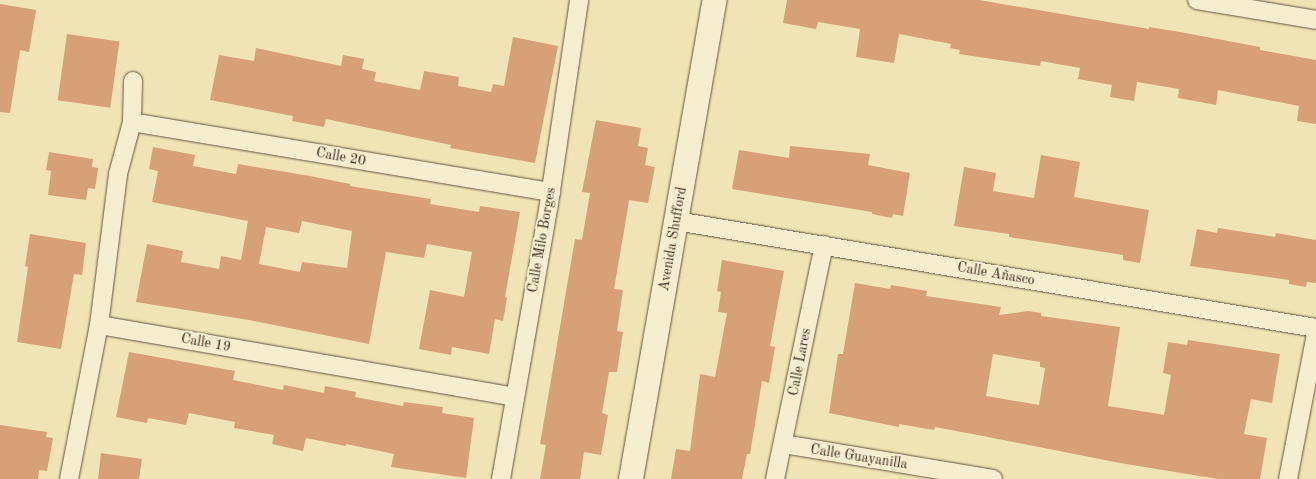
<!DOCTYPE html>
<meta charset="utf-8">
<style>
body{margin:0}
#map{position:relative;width:1316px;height:479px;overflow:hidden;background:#f0e3b4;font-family:"Old Standard TT",serif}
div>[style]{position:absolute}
.building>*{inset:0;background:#d8a076;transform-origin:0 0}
.roads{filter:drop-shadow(0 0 1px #675441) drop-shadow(0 0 1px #675441)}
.street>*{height:18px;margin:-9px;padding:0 9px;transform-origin:9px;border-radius:9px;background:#f5edce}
.secondary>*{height:24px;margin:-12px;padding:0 12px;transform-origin:12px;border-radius:12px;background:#f5edce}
span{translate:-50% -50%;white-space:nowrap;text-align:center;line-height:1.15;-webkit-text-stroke:4px #f5edce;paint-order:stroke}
.street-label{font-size:14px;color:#39251b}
</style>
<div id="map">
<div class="building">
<div style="clip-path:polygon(787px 0,979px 0,1149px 29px,1149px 27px,1180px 32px,1260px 47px,1260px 50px,1316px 60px,1316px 124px,1297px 121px,1299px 106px,1218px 90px,1216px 105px,1178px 98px,1179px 89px,1137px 82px,1134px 101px,1110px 97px,1112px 85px,1078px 79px,1080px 68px,1041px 61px,1040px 66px,959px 54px,960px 50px,950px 48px,951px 44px,899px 34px,894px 63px,856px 57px,860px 29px,818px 22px,816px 29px,783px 23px)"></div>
<div style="clip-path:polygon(0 4px,36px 10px,29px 52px,20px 50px,10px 113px,0 112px)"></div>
<div style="left:67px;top:34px;width:53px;height:67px;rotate:8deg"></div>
<div style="clip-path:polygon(513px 37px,558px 46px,535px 163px,450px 148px,451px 145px,326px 119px,324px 127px,292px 121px,293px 116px,210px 100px,219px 55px,254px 61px,256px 48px,341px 66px,343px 55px,364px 59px,362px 69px,376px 72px,374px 81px,420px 90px,424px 71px,459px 77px,458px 86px,491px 92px,493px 84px,504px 86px)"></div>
<div style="clip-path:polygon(596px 120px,641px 128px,638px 146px,648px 148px,645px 165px,655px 167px,648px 203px,629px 200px,626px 219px,614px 289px,623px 290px,617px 331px,623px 332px,617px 372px,609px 372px,602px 413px,608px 415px,601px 455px,584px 452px,580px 479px,540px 479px,546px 445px,540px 444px,575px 239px,582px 240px,590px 193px,582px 192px)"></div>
<div style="clip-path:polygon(790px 146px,870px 154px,868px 165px,910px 173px,903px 216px,893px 214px,892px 218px,872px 214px,872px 212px,732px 189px,739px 150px,789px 158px)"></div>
<div style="clip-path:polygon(evenodd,153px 147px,195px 155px,193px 166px,236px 174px,238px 164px,310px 176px,350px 184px,350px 186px,431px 199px,430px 204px,479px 212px,480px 206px,520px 212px,505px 297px,507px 298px,503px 321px,495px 319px,489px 354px,452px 347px,451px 355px,419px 349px,430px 290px,464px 297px,472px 252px,427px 244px,424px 258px,386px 252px,369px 344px,249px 320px,136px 302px,147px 244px,183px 251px,181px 262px,219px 269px,221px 256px,241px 260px,248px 221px,152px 202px,158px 171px,149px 169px,153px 147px,302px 221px,352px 231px,347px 268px,302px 262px,300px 272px,259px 264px,266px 227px,299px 233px,302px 221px)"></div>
<div style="clip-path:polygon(49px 152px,93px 159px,92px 167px,98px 168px,95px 189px,88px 188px,86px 200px,48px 195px,51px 171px,46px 170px)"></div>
<div style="clip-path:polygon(1041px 155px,1080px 162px,1074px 197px,1149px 210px,1140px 263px,1123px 260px,1123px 255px,1009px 237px,1009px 234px,954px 226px,964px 167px,996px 173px,993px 191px,1034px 198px)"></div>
<div style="clip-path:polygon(1218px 228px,1275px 237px,1276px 233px,1316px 240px,1316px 283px,1307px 282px,1306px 287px,1289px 284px,1289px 280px,1190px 266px,1197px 229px,1217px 233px)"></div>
<div style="clip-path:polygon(30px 234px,86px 243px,82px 275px,74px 274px,61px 349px,17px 342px,28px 267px,25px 266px)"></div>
<div style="clip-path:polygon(722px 260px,784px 271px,770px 346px,775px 347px,769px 383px,762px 381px,750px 454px,747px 454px,742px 479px,671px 479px,676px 449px,690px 451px,700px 374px,715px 377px,727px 313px,718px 312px,721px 292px,717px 291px)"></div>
<div style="clip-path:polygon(evenodd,855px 283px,890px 289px,891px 285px,927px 291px,926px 296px,1001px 307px,999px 315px,1028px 311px,1041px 313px,1041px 316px,1120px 327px,1108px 406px,1153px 413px,1164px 415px,1171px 375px,1163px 373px,1168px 342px,1187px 345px,1188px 340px,1280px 354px,1272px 403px,1251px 399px,1244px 434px,1267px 438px,1260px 479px,1218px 479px,1120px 463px,983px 436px,935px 427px,934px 430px,899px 424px,899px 427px,829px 413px,838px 354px,843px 354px,855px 283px,993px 354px,1040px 362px,1040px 367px,1045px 368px,1039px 405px,986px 396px,993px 354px)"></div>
<div style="clip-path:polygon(129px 352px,235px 371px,233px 380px,283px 390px,284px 385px,324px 393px,325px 386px,356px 392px,355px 397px,403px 406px,404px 402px,443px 407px,442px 413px,474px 418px,466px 478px,391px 467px,394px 454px,346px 444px,346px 446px,306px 438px,303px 451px,272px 444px,274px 435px,234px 428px,235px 422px,189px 413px,186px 425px,148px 418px,147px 423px,116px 417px)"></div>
<div style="clip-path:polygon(0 425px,47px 432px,46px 437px,53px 438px,47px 471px,39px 470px,38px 479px,0 479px)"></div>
<div style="clip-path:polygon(101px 453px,142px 459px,139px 479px,98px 479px)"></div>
</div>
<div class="roads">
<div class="street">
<div style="left:1197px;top:0;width:121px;rotate:9.5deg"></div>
<div style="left:132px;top:122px;width:425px;rotate:9.5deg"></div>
<div style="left:676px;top:221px;width:649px;rotate:9.49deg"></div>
<div style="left:99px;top:325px;width:422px;rotate:9.8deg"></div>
<div style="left:784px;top:444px;width:212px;rotate:9.5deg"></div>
<div style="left:69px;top:479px;width:157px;rotate:-79deg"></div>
<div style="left:99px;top:325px;width:152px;rotate:-82.8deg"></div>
<div style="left:118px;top:174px;width:54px;rotate:-74.9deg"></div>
<div style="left:132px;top:122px;width:41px;rotate:-88.6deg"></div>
<div style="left:501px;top:479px;width:279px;rotate:-80.1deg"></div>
<div style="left:549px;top:204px;width:206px;rotate:-81.6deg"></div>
<div style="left:775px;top:479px;width:239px;rotate:-78.2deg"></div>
<div style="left:1288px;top:479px;width:148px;rotate:-79.1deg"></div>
</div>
<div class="secondary">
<div style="left:631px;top:479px;width:486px;rotate:-80.1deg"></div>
</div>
</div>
<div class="street-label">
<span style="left:341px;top:157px;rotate:10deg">Calle 20</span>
<span style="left:673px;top:239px;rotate:-80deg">Avenida Shufford</span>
<span style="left:542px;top:240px;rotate:-80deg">Calle Milo Borges</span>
<span style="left:996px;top:274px;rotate:10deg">Calle Añasco</span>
<span style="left:206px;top:343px;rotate:10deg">Calle 19</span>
<span style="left:800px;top:362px;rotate:-79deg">Calle Lares</span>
<span style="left:859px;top:457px;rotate:9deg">Calle Guayanilla</span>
</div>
</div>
